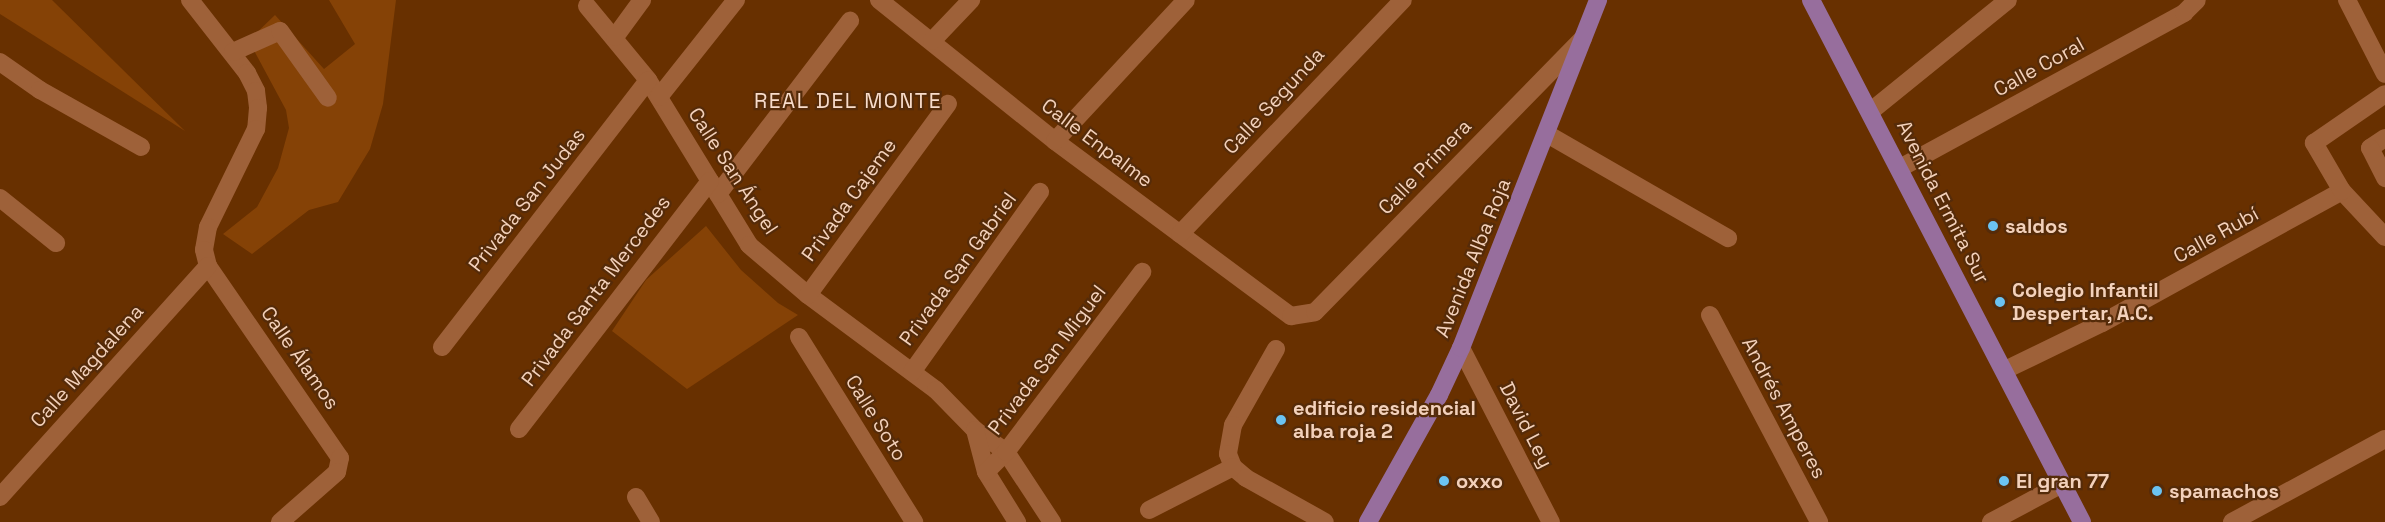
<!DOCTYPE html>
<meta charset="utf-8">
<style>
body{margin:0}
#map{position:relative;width:2385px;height:522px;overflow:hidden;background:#683000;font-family:"Space Grotesk",sans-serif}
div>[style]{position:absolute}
.green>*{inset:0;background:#854206}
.minor>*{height:18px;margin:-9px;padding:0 9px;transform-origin:9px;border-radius:9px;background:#9e6139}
.major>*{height:18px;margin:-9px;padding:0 9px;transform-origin:9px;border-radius:9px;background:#976e9d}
.dots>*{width:16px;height:16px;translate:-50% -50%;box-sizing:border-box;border:3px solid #552b09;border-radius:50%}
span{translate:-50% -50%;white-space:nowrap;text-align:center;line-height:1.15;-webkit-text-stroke:4.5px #552b09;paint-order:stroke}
.street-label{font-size:20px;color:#f3d1bb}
.poi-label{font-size:20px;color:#f3d1bb;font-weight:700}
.left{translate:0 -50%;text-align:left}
.neighbourhood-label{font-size:21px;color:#f8dccb;letter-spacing:1.5px}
</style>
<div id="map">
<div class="green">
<div style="clip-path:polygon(0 0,52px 0,185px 131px,0 14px)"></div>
<div style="clip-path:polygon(329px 0,396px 0,383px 104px,370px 149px,338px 202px,309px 210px,252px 254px,223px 234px,257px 207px,278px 168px,289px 128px,286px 110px,251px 45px,251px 38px,275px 15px,324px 69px,355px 44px)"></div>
<div style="clip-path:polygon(706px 226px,741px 270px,778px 303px,798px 315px,687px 389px,612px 331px,646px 280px)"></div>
</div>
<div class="minor">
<div style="left:190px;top:0;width:93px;rotate:52deg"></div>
<div style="left:247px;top:73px;width:20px;rotate:63deg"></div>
<div style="left:256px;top:91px;width:17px;rotate:83deg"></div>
<div style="left:258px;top:108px;width:21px;rotate:95deg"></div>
<div style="left:256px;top:129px;width:109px;rotate:116.1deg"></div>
<div style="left:208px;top:227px;width:23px;rotate:100deg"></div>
<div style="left:204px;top:250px;width:16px;rotate:76deg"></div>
<div style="left:208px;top:266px;width:233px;rotate:55.5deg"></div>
<div style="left:340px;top:458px;width:14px;rotate:102deg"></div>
<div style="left:337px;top:472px;width:76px;rotate:138.7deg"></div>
<div style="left:879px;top:0;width:226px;rotate:38.7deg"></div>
<div style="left:1055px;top:141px;width:294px;rotate:36.6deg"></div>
<div style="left:1291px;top:316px;width:24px;rotate:-9deg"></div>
<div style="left:1315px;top:312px;width:383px;rotate:-45.6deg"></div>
<div style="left:2347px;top:0;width:83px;rotate:62.8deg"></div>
<div style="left:587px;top:6px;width:96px;rotate:50.5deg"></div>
<div style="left:648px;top:80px;width:193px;rotate:58.5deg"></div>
<div style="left:749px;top:245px;width:77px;rotate:40.3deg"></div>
<div style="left:808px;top:295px;width:159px;rotate:36.6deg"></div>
<div style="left:936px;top:390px;width:56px;rotate:45.7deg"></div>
<div style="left:975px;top:430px;width:38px;rotate:35deg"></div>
<div style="left:1006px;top:452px;width:84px;rotate:56.7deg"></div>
<div style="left:615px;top:37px;width:46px;rotate:-53.9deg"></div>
<div style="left:932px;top:41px;width:57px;rotate:-46.4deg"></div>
<div style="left:233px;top:52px;width:51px;rotate:-24.1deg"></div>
<div style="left:280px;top:31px;width:82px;rotate:54.4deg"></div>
<div style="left:0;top:62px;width:49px;rotate:35deg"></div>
<div style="left:40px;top:90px;width:116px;rotate:29.4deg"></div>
<div style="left:659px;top:97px;width:124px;rotate:-51.6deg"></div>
<div style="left:1871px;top:111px;width:176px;rotate:-39deg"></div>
<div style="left:1547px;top:134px;width:209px;rotate:29.9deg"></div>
<div style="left:2385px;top:138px;width:18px;rotate:146deg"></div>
<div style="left:2370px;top:148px;width:34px;rotate:63deg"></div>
<div style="left:1055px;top:141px;width:192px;rotate:-47.1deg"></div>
<div style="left:1900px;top:168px;width:324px;rotate:-28.6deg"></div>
<div style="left:2184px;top:13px;width:18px;rotate:-45deg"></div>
<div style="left:2342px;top:191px;width:63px;rotate:46.9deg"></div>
<div style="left:718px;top:194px;width:218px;rotate:-52.7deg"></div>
<div style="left:0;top:198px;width:72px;rotate:38.8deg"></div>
<div style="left:1180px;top:234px;width:323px;rotate:-46.4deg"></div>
<div style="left:808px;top:295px;width:237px;rotate:-53.8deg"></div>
<div style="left:1710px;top:315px;width:234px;rotate:62.2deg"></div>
<div style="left:799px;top:337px;width:218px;rotate:58.1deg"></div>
<div style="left:442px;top:347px;width:337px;rotate:-52.3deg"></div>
<div style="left:1461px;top:348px;width:196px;rotate:62.7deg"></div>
<div style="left:1276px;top:349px;width:87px;rotate:119.5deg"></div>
<div style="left:1233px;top:425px;width:29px;rotate:100deg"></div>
<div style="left:1228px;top:454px;width:14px;rotate:69deg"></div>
<div style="left:1233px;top:467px;width:17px;rotate:40deg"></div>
<div style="left:1246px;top:478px;width:90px;rotate:29.1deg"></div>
<div style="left:2005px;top:370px;width:108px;rotate:-25.9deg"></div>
<div style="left:2102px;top:323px;width:274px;rotate:-28.8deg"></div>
<div style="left:2342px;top:191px;width:56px;rotate:-120.3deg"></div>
<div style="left:2314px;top:143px;width:86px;rotate:-34.6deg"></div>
<div style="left:912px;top:372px;width:221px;rotate:-54.6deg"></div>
<div style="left:519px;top:429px;width:313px;rotate:-52.4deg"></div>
<div style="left:975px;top:430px;width:43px;rotate:75.3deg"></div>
<div style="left:986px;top:472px;width:59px;rotate:58.2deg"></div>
<div style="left:986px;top:472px;width:28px;rotate:-45deg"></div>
<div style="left:1006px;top:452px;width:226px;rotate:-52.9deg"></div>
<div style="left:0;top:497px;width:311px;rotate:-48deg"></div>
<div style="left:636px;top:497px;width:29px;rotate:59deg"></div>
<div style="left:1149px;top:510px;width:94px;rotate:-27.1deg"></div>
<div style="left:1991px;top:522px;width:81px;rotate:-28.2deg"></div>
<div style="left:2232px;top:522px;width:174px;rotate:-28.5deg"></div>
</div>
<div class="major">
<div style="left:1811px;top:0;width:588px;rotate:62.56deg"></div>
<div style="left:1368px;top:522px;width:145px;rotate:-60.8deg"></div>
<div style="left:1439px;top:395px;width:52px;rotate:-64.9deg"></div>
<div style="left:1461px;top:348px;width:374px;rotate:-68.5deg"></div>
</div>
<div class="dots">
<div style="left:1993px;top:226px;background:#6bc3f2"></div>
<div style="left:2000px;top:302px;background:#6bc3f2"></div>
<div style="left:1281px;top:420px;background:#6bc3f2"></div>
<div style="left:1444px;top:481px;background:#6bc3f2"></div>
<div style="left:2004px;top:481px;background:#6bc3f2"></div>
<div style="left:2157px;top:491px;background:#6bc3f2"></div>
</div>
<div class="street-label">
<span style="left:2039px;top:67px;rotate:-29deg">Calle Coral</span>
<span style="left:1274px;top:101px;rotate:-47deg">Calle Segunda</span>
<span style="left:1097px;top:143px;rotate:37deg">Calle Enpalme</span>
<span style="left:1425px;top:167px;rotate:-46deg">Calle Primera</span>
<span style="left:733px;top:171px;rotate:57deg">Calle San Ángel</span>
<span style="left:527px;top:200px;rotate:-52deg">Privada San Judas</span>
<span style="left:849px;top:200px;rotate:-54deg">Privada Cajeme</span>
<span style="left:1943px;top:202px;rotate:63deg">Avenida Ermita Sur</span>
<span style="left:2216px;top:235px;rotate:-29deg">Calle Rubí</span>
<span style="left:1473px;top:258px;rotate:-68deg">Avenida Alba Roja</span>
<span style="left:958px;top:269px;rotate:-54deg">Privada San Gabriel</span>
<span style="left:596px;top:291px;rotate:-53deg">Privada Santa Mercedes</span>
<span style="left:300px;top:358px;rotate:55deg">Calle Álamos</span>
<span style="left:1047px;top:360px;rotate:-53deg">Privada San Miguel</span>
<span style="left:87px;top:366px;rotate:-48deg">Calle Magdalena</span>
<span style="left:1784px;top:408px;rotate:62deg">Andrés Amperes</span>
<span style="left:876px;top:418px;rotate:58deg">Calle Soto</span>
<span style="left:1526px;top:425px;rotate:63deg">David Ley</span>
</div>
<div class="poi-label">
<span class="left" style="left:2005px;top:226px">saldos</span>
<span class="left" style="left:2012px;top:302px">Colegio Infantil<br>Despertar, A.C.</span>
<span class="left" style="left:1293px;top:420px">edificio residencial<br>alba roja 2</span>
<span class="left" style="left:1456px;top:481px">oxxo</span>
<span class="left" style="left:2016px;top:481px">El gran 77</span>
<span class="left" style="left:2169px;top:491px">spamachos</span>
</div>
<div class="neighbourhood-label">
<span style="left:848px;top:101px">REAL DEL MONTE</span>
</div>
</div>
